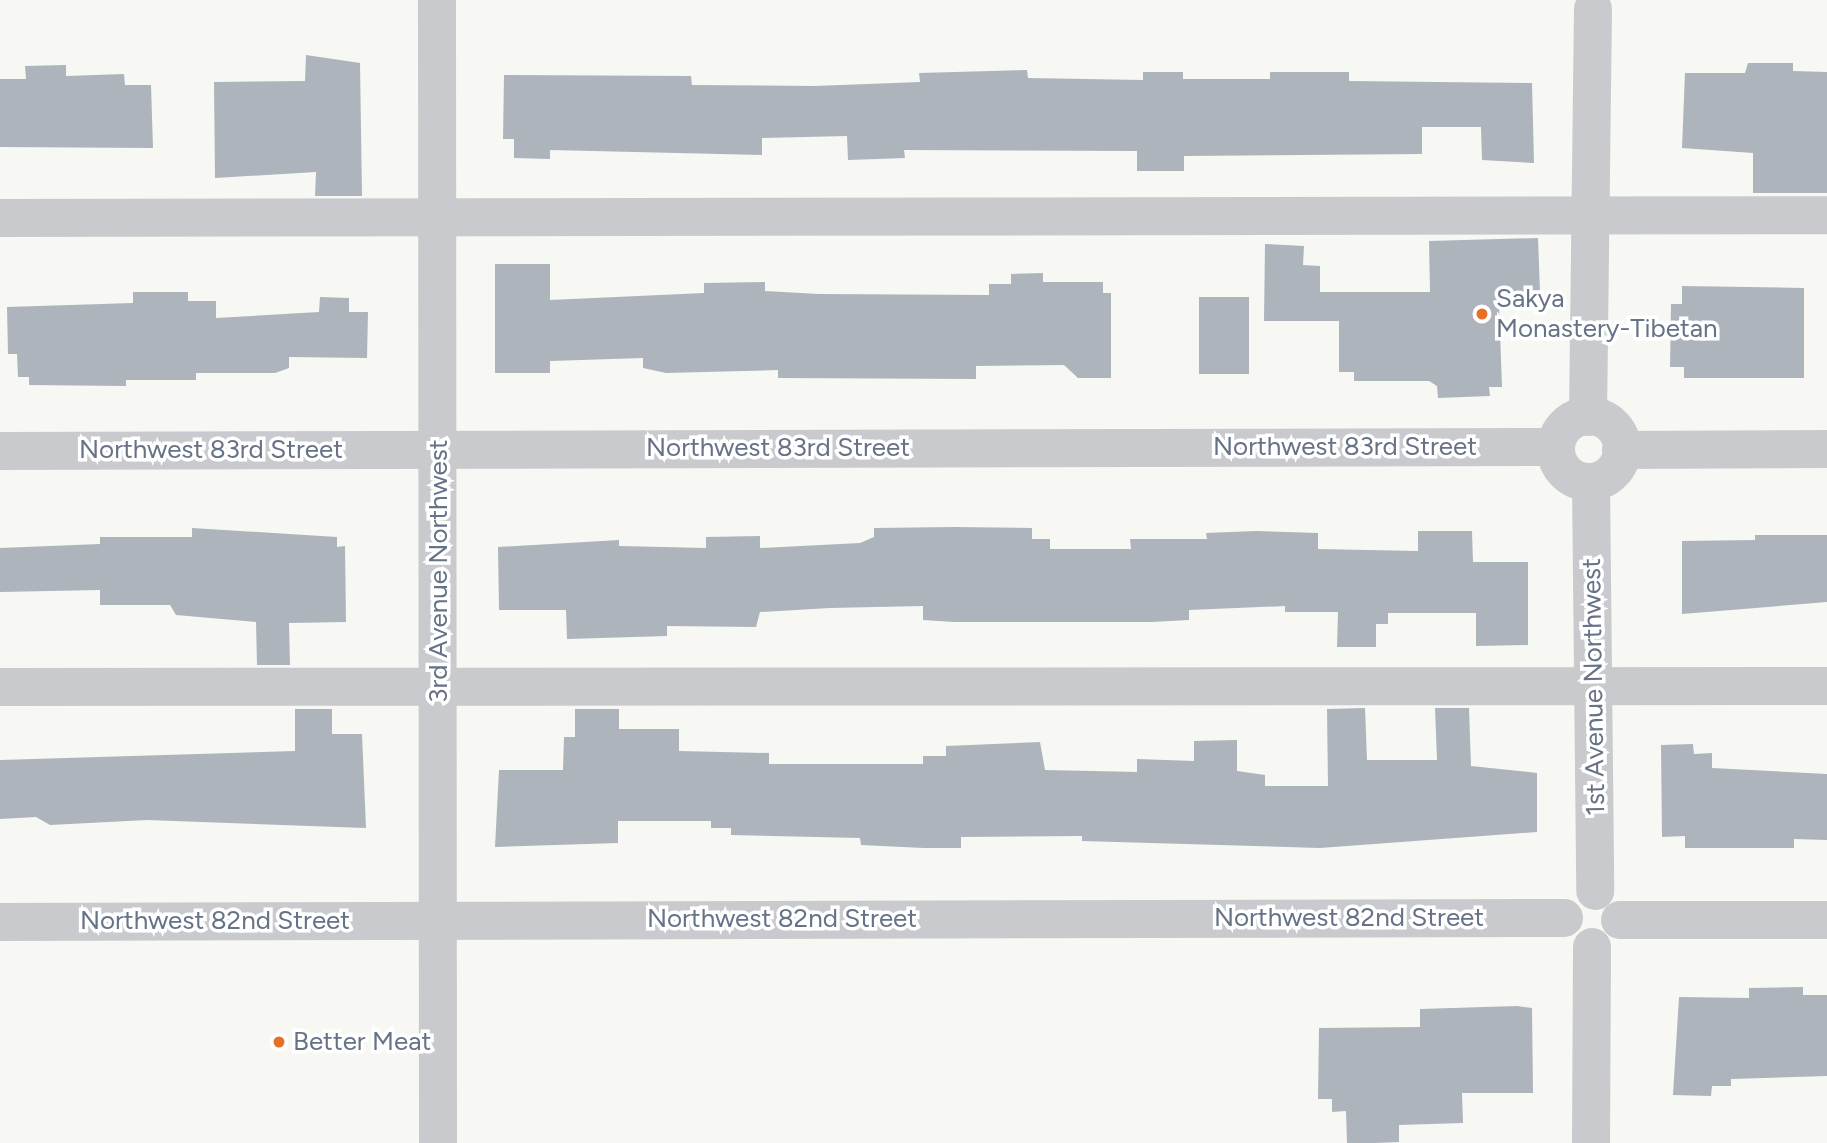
<!DOCTYPE html>
<style>
body{margin:0}
#map{position:relative;width:1827px;height:1143px;overflow:hidden;background:#f7f7f4;font-family:Figtree,sans-serif}
div>[style]{position:absolute}
.building>*{inset:0;background:#aeb4bb;transform-origin:0 0}
.minor>*{height:38px;margin:-19px;padding:0 19px;transform-origin:19px;border-radius:19px;background:#c8cace}
.minor>.ring{margin:-19px;padding:0;box-sizing:content-box;background:none;border:38px solid #c8cace;border-radius:50%}
.dots>*{width:19px;height:19px;translate:-50% -50%;box-sizing:border-box;border:4px solid #fff;border-radius:50%}
span{translate:-50% -50%;white-space:nowrap;text-align:center;line-height:1.15;-webkit-text-stroke:7px #fff;paint-order:stroke}
.poi-label{font-size:26px;color:#667286}
.left{translate:0 -50%;text-align:left}
.street-label{font-size:26px;color:#667286}
</style>
<div id="map">
<div class="building">
<div style="clip-path:polygon(306px 55px,360px 63px,362px 196px,315px 196px,316px 172px,215px 178px,214px 82px,305px 81px)"></div>
<div style="clip-path:polygon(1748px 63px,1793px 63px,1793px 71px,1827px 72px,1827px 193px,1753px 193px,1753px 153px,1682px 148px,1685px 73px,1745px 73px)"></div>
<div style="clip-path:polygon(66px 65px,66px 76px,124px 74px,125px 85px,151px 85px,153px 148px,0 147px,0 79px,26px 79px,25px 66px)"></div>
<div style="clip-path:polygon(1027px 70px,1028px 78px,1143px 80px,1143px 72px,1183px 72px,1183px 79px,1270px 79px,1270px 72px,1349px 72px,1349px 81px,1532px 83px,1534px 163px,1482px 160px,1481px 127px,1422px 127px,1422px 154px,1184px 156px,1184px 171px,1137px 171px,1137px 151px,904px 150px,905px 158px,848px 160px,847px 136px,762px 138px,762px 155px,550px 150px,550px 159px,514px 158px,514px 139px,503px 139px,504px 75px,691px 76px,692px 85px,814px 86px,920px 82px,919px 73px)"></div>
<div style="clip-path:polygon(1538px 238px,1540px 292px,1513px 292px,1513px 303px,1499px 304px,1502px 387px,1489px 387px,1490px 396px,1438px 398px,1437px 386px,1429px 381px,1354px 381px,1354px 372px,1339px 372px,1339px 321px,1264px 321px,1265px 244px,1304px 246px,1303px 265px,1320px 266px,1320px 292px,1430px 292px,1429px 241px)"></div>
<div style="clip-path:polygon(495px 264px,550px 264px,550px 300px,704px 293px,704px 283px,765px 282px,765px 291px,819px 294px,989px 295px,989px 284px,1011px 284px,1011px 274px,1043px 273px,1043px 282px,1103px 282px,1103px 293px,1111px 293px,1111px 378px,1078px 378px,1064px 365px,976px 366px,976px 379px,778px 378px,778px 370px,666px 373px,643px 368px,643px 358px,550px 361px,550px 373px,495px 373px)"></div>
<div style="clip-path:polygon(1682px 286px,1804px 288px,1804px 378px,1684px 378px,1684px 367px,1670px 367px,1671px 304px,1682px 304px)"></div>
<div style="clip-path:polygon(133px 292px,188px 292px,188px 301px,216px 301px,216px 318px,319px 312px,320px 297px,349px 298px,349px 312px,368px 312px,367px 358px,289px 357px,289px 368px,275px 373px,196px 373px,196px 380px,126px 380px,126px 386px,29px 385px,29px 377px,18px 377px,17px 354px,8px 354px,7px 307px,133px 303px)"></div>
<div style="left:1199px;top:297px;width:50px;height:77px"></div>
<div style="clip-path:polygon(954px 527px,1032px 528px,1032px 539px,1050px 539px,1050px 549px,1131px 549px,1130px 539px,1207px 539px,1206px 533px,1256px 531px,1318px 533px,1318px 549px,1418px 551px,1418px 531px,1472px 531px,1473px 562px,1528px 562px,1528px 645px,1476px 646px,1476px 613px,1388px 613px,1388px 624px,1376px 624px,1376px 647px,1337px 647px,1338px 612px,1285px 612px,1285px 606px,1189px 610px,1189px 620px,1151px 622px,954px 622px,923px 620px,923px 606px,830px 608px,760px 612px,756px 627px,667px 626px,667px 636px,567px 639px,566px 610px,499px 610px,498px 547px,619px 540px,619px 546px,706px 548px,706px 537px,760px 536px,760px 548px,860px 543px,874px 537px,874px 528px)"></div>
<div style="clip-path:polygon(192px 528px,337px 537px,337px 547px,345px 546px,346px 622px,289px 623px,290px 665px,257px 665px,256px 622px,176px 615px,170px 605px,100px 605px,100px 590px,0 592px,0 548px,100px 544px,100px 537px,192px 537px)"></div>
<div style="clip-path:polygon(1755px 535px,1827px 535px,1827px 602px,1682px 614px,1682px 541px,1755px 540px)"></div>
<div style="clip-path:polygon(1365px 708px,1367px 760px,1437px 760px,1435px 708px,1469px 708px,1471px 766px,1537px 773px,1537px 832px,1320px 848px,1082px 841px,1082px 836px,961px 837px,961px 848px,924px 848px,861px 845px,860px 838px,731px 835px,731px 828px,711px 828px,711px 821px,618px 821px,618px 843px,495px 847px,499px 770px,563px 770px,564px 737px,575px 737px,575px 709px,619px 709px,619px 729px,679px 729px,679px 751px,769px 753px,769px 764px,923px 764px,923px 756px,946px 756px,946px 746px,1040px 742px,1045px 770px,1137px 772px,1137px 759px,1194px 761px,1194px 741px,1237px 740px,1237px 771px,1265px 775px,1265px 786px,1328px 786px,1327px 709px)"></div>
<div style="clip-path:polygon(295px 709px,332px 709px,332px 734px,362px 734px,366px 828px,147px 820px,50px 825px,36px 817px,0 819px,0 760px,295px 751px)"></div>
<div style="clip-path:polygon(1693px 744px,1694px 754px,1712px 753px,1712px 768px,1827px 774px,1827px 840px,1794px 839px,1794px 848px,1685px 848px,1685px 836px,1662px 837px,1661px 745px)"></div>
<div style="clip-path:polygon(1803px 987px,1803px 995px,1827px 995px,1827px 1076px,1731px 1079px,1731px 1086px,1712px 1086px,1711px 1096px,1673px 1095px,1679px 997px,1749px 998px,1749px 988px)"></div>
<div style="clip-path:polygon(1517px 1006px,1532px 1008px,1533px 1093px,1462px 1093px,1463px 1123px,1399px 1125px,1399px 1142px,1375px 1143px,1347px 1143px,1346px 1111px,1332px 1112px,1332px 1099px,1318px 1099px,1319px 1028px,1420px 1027px,1420px 1009px)"></div>
</div>
<div class="minor">
<div style="left:437px;top:0;width:1143px;rotate:89.95deg"></div>
<div style="left:0;top:218px;width:1827px;rotate:-0.09deg"></div>
<div class="ring" style="left:1556px;top:416px;width:28px;height:28px"></div>
<div style="left:1588px;top:417px;width:408px;rotate:-89.3deg"></div>
<div style="left:1621px;top:450px;width:206px;rotate:-0.3deg"></div>
<div style="left:0;top:451px;width:1556px;rotate:-0.15deg"></div>
<div style="left:1591px;top:482px;width:409px;rotate:89.4deg"></div>
<div style="left:0;top:687px;width:1827px;rotate:-0.03deg"></div>
<div style="left:1620px;top:920px;width:207px"></div>
<div style="left:0;top:922px;width:1564px;rotate:-0.15deg"></div>
<div style="left:1591px;top:1143px;width:196px;rotate:-89.7deg"></div>
</div>
<div class="dots">
<div style="left:1482px;top:314px;background:#e67126"></div>
<div style="left:279px;top:1042px;background:#e67126"></div>
</div>
<div class="poi-label">
<span class="left" style="left:1496px;top:314px">Sakya<br>Monastery-Tibetan</span>
<span class="left" style="left:293px;top:1042px">Better Meat</span>
</div>
<div class="street-label">
<span style="left:1345px;top:447px">Northwest 83rd Street</span>
<span style="left:778px;top:448px">Northwest 83rd Street</span>
<span style="left:211px;top:450px">Northwest 83rd Street</span>
<span style="left:439px;top:571px;rotate:-90deg">3rd Avenue Northwest</span>
<span style="left:1594px;top:687px;rotate:-91deg">1st Avenue Northwest</span>
<span style="left:1349px;top:918px">Northwest 82nd Street</span>
<span style="left:782px;top:919px">Northwest 82nd Street</span>
<span style="left:215px;top:921px">Northwest 82nd Street</span>
</div>
</div>
